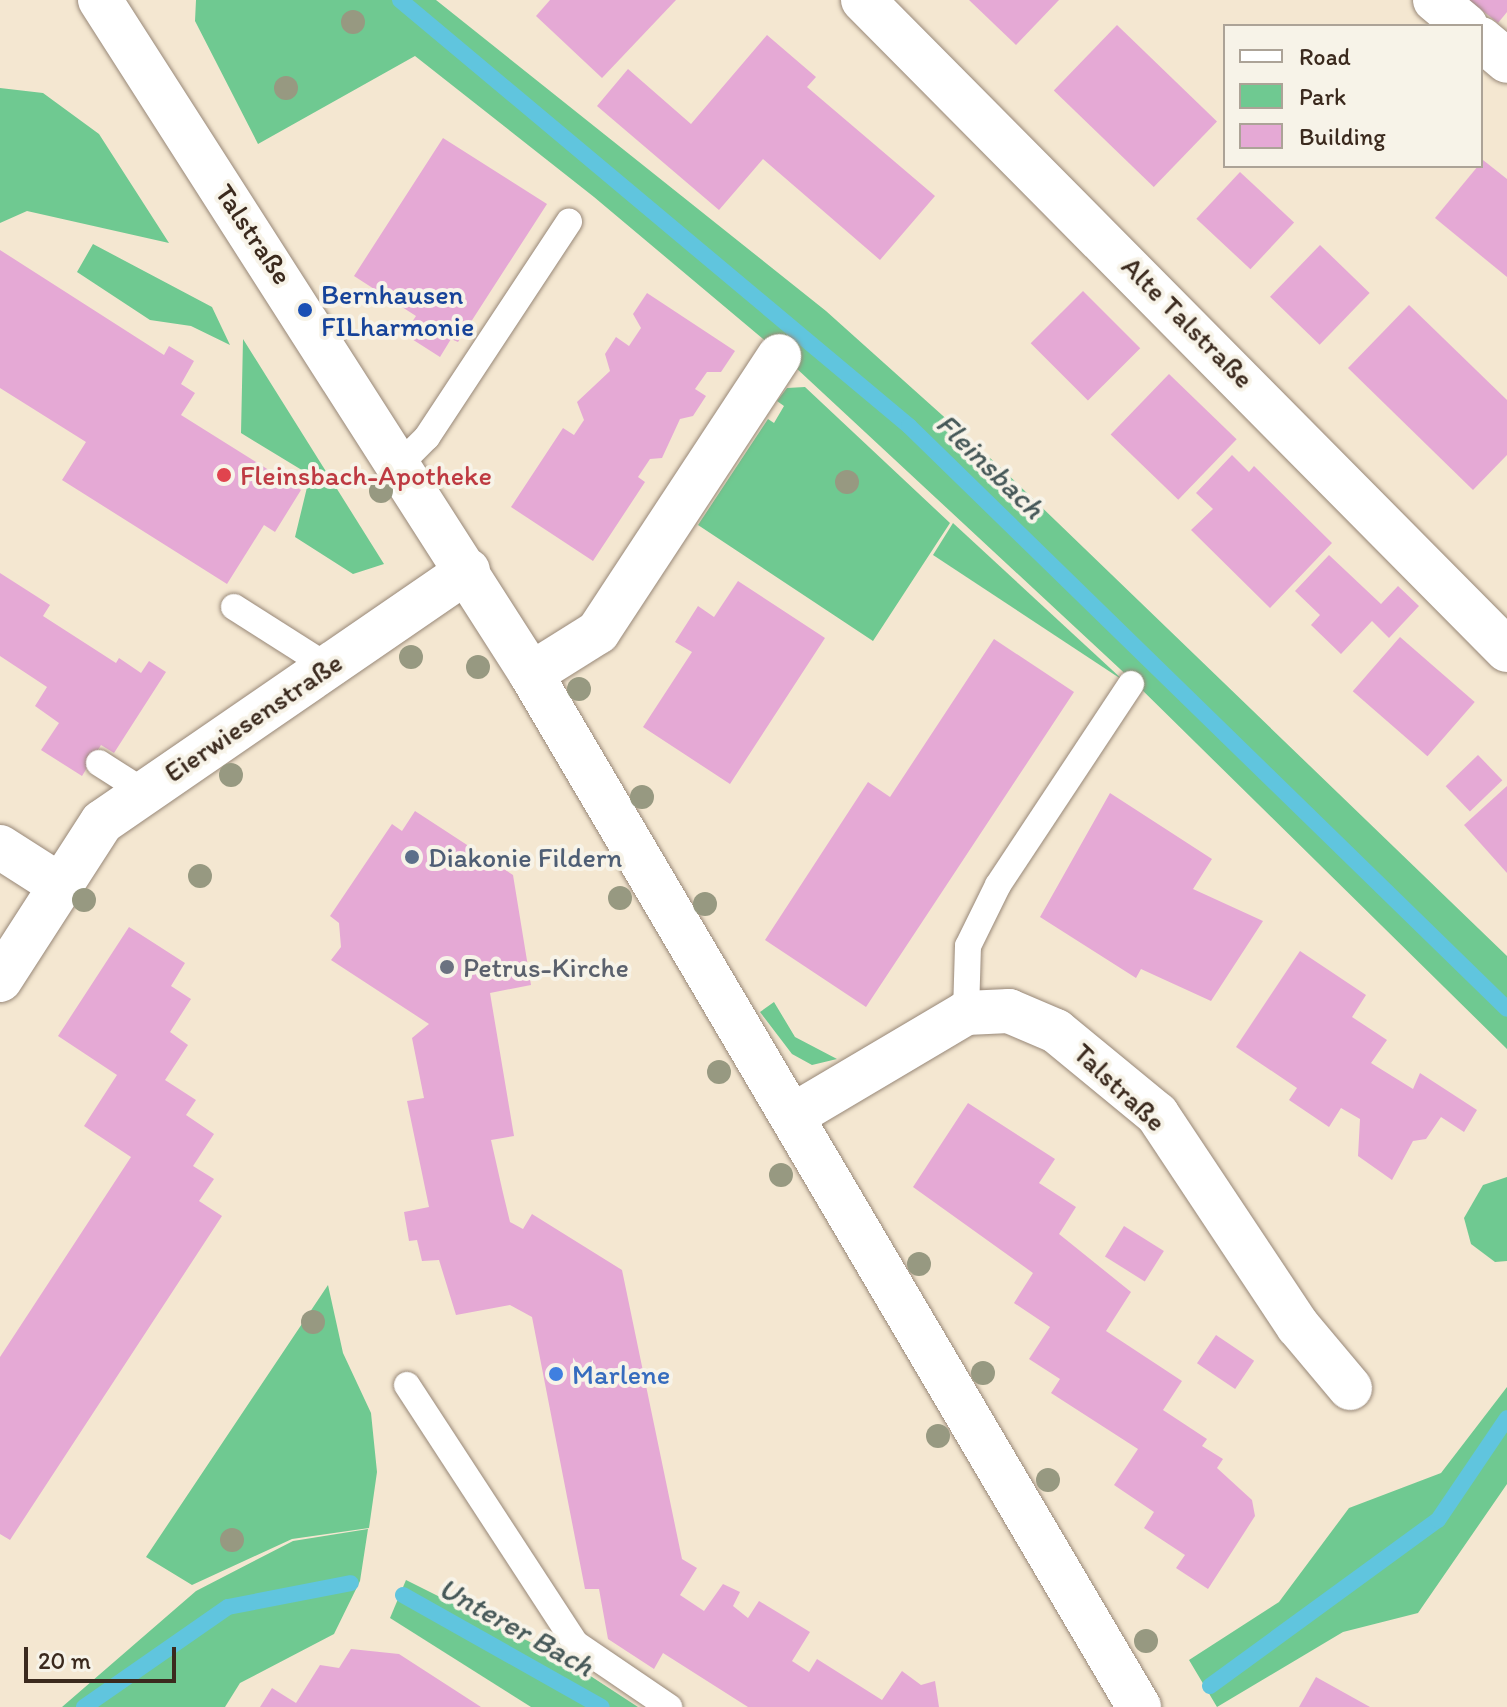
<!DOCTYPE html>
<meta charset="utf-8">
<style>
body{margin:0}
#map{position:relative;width:1507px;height:1707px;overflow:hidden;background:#f4e7d1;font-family:Itim,sans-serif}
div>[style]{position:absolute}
.green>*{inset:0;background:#6fc991}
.stream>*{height:16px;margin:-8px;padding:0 8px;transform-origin:8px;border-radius:8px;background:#60c5de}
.building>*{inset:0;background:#e5a9d5;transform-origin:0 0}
.roads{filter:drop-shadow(0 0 2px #988878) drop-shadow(0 0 2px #988878)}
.service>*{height:26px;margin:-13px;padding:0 13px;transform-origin:13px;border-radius:13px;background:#fff}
.minor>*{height:44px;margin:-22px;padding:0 22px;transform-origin:22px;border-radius:22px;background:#fff}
.secondary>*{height:44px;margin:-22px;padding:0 22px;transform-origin:22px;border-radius:22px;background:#fff}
.trees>*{width:24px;height:24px;margin:-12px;border-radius:50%;background:#979981}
.dots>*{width:22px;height:22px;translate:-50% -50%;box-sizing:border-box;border:4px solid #f7f3e8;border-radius:50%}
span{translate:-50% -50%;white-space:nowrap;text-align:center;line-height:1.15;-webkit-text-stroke:8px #f7f3e8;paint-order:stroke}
.street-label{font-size:28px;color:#3b2a1e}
.transit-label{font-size:28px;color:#164399}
.left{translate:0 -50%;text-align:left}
.health-label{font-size:28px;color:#be3a42}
.service-label{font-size:28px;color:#4e5e75}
.worship-label{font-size:28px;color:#5b616d}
.shop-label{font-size:28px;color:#366cbe}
.water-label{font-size:30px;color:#465858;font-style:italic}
.legend{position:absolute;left:1223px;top:24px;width:260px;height:144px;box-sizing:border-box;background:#f7f3e8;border:2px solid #aca397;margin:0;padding:10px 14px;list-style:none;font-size:24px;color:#3b2a1e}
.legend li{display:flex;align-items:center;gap:16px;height:40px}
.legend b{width:40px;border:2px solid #aca397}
.scale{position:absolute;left:24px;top:1647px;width:152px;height:36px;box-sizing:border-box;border:4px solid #3b2a1e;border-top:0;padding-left:10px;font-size:24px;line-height:28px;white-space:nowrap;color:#3b2a1e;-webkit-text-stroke:6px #f7f3e8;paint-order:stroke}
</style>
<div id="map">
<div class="green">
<div style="clip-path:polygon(196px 0,436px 0,826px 311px,1000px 467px,1507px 956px,1507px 1049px,1134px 682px,781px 354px,594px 197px,415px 56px,258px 144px,195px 21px)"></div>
<div style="clip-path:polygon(0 88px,43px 93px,99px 134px,169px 243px,27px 211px,0 223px)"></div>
<div style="clip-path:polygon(93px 244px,212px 307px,230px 345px,191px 326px,150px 320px,77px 272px)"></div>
<div style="clip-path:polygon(243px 339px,384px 564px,353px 574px,295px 537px,310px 475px,241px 433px)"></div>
<div style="clip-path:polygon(805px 387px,950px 523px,873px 641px,698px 525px,768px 419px,774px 423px,784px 406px,777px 401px,787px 388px)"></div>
<div style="clip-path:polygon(953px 523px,1124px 681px,933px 555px)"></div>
<div style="clip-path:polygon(774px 1002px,795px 1037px,837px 1059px,812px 1065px,792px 1054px,760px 1012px)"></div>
<div style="clip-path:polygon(1507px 1177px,1507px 1261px,1495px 1262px,1471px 1244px,1464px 1218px,1483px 1185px)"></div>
<div style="clip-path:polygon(328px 1285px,343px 1353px,371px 1413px,377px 1472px,369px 1528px,292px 1539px,192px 1585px,146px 1557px)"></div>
<div style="clip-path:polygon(1507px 1387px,1507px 1484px,1418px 1613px,1343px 1632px,1217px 1707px,1189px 1660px,1279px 1602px,1349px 1508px,1441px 1473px)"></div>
<div style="clip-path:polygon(368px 1529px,360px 1581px,334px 1634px,240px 1683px,225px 1707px,62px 1707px,196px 1591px,293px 1541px)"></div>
<div style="clip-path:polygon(406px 1580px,566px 1660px,638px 1707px,531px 1707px,390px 1618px)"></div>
</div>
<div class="stream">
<div style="left:400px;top:0;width:664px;rotate:39.93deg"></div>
<div style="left:909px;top:426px;width:835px;rotate:44.27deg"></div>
<div style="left:403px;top:1595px;width:228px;rotate:29.4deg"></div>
<div style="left:1210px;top:1686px;width:282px;rotate:-36.1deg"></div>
<div style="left:1438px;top:1520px;width:123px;rotate:-55.9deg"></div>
<div style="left:84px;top:1707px;width:175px;rotate:-34.8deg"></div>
<div style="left:228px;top:1607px;width:125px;rotate:-11deg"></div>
</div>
<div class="building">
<div style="clip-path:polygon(550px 0,676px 0,602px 78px,536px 16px)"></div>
<div style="clip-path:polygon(969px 0,1059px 0,1016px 45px)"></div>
<div style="clip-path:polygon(1469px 0,1507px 0,1507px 12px,1498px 23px)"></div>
<div style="left:1117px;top:25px;width:139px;height:91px;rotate:44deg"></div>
<div style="clip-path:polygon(767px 35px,816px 77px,807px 87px,935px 196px,880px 260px,763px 159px,719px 210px,597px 106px,628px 69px,691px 124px)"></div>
<div style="clip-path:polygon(443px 138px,547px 204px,458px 342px,451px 339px,440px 357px,404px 334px,416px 316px,354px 276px)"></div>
<div style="clip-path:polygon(1483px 160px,1507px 179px,1507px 277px,1435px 218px)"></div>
<div style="left:1240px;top:172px;width:74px;height:64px;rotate:43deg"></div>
<div style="left:1320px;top:245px;width:69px;height:72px;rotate:44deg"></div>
<div style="clip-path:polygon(0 250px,164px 355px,169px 346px,194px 361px,181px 384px,195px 393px,181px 415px,301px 490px,275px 532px,264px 525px,227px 584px,62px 480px,86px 442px,0 388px)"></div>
<div style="left:1083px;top:291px;width:81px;height:74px;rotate:45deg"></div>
<div style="clip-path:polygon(647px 293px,735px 351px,721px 372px,707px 372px,695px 389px,706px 396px,693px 416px,680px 419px,662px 458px,650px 459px,638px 477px,645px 482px,593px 561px,511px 507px,563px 428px,574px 435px,584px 420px,577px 402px,610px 371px,605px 354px,616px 337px,629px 346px,641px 328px,633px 314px)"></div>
<div style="clip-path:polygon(1409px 305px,1507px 400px,1507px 455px,1473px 490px,1348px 368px)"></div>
<div style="left:1169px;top:374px;width:94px;height:84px;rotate:44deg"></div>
<div style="clip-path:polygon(1232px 455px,1249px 472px,1254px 466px,1332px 543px,1270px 608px,1191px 530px,1213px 509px,1196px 493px)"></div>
<div style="clip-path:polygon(1329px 555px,1381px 604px,1398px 586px,1419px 606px,1389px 638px,1372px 621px,1341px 654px,1311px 625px,1320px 615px,1295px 591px)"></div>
<div style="clip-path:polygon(0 573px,50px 605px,43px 616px,116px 663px,119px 658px,141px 673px,149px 661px,166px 672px,114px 753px,101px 745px,82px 776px,41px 750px,59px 723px,35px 706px,47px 687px,0 656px)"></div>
<div style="clip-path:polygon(738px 581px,825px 638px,730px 784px,643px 727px,692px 652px,675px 642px,698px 606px,714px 617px)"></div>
<div style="left:1400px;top:637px;width:99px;height:72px;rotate:41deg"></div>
<div style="clip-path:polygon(994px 639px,1074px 692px,866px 1007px,765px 940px,868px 782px,890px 797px)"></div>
<div style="left:1478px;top:755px;width:35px;height:45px;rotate:46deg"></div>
<div style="clip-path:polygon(1507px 786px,1507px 873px,1464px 825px)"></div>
<div style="clip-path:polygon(1110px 793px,1212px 859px,1193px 889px,1263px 921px,1211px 1001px,1141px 969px,1136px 978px,1040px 917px)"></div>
<div style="clip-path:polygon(415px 811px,513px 875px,531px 985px,490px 993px,514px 1136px,491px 1140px,503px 1193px,510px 1222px,523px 1229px,532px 1214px,622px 1270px,682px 1559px,697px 1568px,680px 1595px,704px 1611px,723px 1584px,740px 1592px,733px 1606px,748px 1618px,759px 1601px,810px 1632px,792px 1661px,809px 1672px,817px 1659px,882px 1700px,902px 1671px,921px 1685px,935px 1681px,939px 1707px,748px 1707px,663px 1653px,654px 1669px,608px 1639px,599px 1589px,585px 1589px,532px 1317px,510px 1305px,456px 1315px,439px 1260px,422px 1261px,417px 1240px,409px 1241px,404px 1212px,429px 1207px,407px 1101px,424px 1098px,412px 1038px,429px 1024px,331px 960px,341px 947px,339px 923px,330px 916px,392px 824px,402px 831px)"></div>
<div style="clip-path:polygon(129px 927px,185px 963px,171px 986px,191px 999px,170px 1032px,188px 1045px,165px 1080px,196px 1100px,186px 1115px,214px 1134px,193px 1166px,214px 1179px,199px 1201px,222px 1216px,10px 1540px,0 1534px,0 1357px,131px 1157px,84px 1126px,117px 1075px,58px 1036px)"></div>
<div style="clip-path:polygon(1300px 951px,1366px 995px,1352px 1017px,1387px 1040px,1371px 1063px,1413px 1089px,1420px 1073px,1477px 1110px,1464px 1132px,1441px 1117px,1426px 1139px,1413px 1141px,1392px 1180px,1358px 1156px,1360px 1119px,1341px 1108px,1329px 1127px,1289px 1100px,1297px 1088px,1236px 1047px)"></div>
<div style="clip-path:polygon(968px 1103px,1055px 1159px,1039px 1183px,1076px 1207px,1059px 1234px,1131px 1292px,1106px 1331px,1182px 1381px,1163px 1410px,1207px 1439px,1202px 1446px,1223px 1459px,1217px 1468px,1252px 1500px,1255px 1516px,1208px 1589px,1176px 1568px,1185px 1555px,1144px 1528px,1154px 1512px,1114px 1485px,1138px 1449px,1051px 1393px,1060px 1379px,1029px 1359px,1050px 1327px,1014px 1303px,1033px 1273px,913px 1187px)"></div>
<div style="left:1124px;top:1226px;width:47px;height:36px;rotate:32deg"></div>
<div style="left:1216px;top:1335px;width:46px;height:34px;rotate:34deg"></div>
<div style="clip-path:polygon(351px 1649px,399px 1654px,481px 1707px,260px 1707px,272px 1688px,296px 1703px,320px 1665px,339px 1668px)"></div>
<div style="clip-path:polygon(1316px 1677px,1370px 1707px,1299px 1707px)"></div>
</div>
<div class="roads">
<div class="service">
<div style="left:401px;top:463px;width:37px;rotate:-45deg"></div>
<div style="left:427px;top:437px;width:258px;rotate:-56.6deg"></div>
<div style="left:234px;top:607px;width:110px;rotate:32.4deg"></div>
<div style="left:99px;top:763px;width:52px;rotate:32.5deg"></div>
<div style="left:966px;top:1013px;width:67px;rotate:-88.3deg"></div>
<div style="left:968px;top:946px;width:68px;rotate:-63.8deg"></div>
<div style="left:998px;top:885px;width:241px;rotate:-56.5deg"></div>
<div style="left:407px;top:1385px;width:308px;rotate:56.9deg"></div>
<div style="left:575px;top:1643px;width:114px;rotate:34.2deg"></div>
</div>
<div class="minor">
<div style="left:863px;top:0;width:915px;rotate:45.27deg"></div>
<div style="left:1435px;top:0;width:40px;rotate:40deg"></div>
<div style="left:1481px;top:39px;width:34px;rotate:40deg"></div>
<div style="left:531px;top:674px;width:79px;rotate:-32.1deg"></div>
<div style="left:598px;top:632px;width:330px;rotate:-56.7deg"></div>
<div style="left:0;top:847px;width:72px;rotate:32.6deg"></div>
<div style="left:0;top:980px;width:188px;rotate:-57.2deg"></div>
<div style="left:102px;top:822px;width:444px;rotate:-34.5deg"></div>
<div style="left:792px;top:1116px;width:202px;rotate:-30.6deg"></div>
<div style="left:966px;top:1013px;width:43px;rotate:-2.7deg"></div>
<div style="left:1009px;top:1011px;width:51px;rotate:23.1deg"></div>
<div style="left:1056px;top:1031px;width:131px;rotate:39.4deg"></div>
<div style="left:1157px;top:1114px;width:255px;rotate:56.4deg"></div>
<div style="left:1298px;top:1326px;width:81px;rotate:50deg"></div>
</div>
<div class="secondary">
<div style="left:100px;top:0;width:800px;rotate:57.4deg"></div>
<div style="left:531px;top:674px;width:1199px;rotate:59.52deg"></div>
</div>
</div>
<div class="trees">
<div style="left:353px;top:22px"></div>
<div style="left:286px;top:88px"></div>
<div style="left:847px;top:482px"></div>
<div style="left:381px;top:491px"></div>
<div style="left:411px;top:657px"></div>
<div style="left:478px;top:667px"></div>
<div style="left:579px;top:689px"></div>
<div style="left:231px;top:775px"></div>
<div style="left:642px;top:797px"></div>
<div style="left:200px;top:876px"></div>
<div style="left:620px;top:898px"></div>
<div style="left:84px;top:900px"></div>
<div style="left:705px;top:904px"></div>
<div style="left:719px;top:1072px"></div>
<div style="left:781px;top:1175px"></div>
<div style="left:919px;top:1264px"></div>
<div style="left:313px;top:1322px"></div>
<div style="left:983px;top:1373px"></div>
<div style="left:938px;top:1436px"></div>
<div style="left:1048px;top:1480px"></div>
<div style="left:232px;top:1540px"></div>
<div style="left:1146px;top:1641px"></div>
</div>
<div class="dots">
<div style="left:305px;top:310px;background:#1a4fb4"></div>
<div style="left:224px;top:475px;background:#e0444e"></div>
<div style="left:412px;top:857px;background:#5c6f8a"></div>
<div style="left:447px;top:967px;background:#6b7280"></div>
<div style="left:556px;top:1374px;background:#3f7fe0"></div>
</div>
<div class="street-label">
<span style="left:254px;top:234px;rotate:56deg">Talstraße</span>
<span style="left:1188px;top:322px;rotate:45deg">Alte Talstraße</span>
<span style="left:253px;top:717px;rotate:-34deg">Eierwiesenstraße</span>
<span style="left:1120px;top:1087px;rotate:43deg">Talstraße</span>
</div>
<div class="transit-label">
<span class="left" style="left:321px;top:310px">Bernhausen<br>FILharmonie</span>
</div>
<div class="health-label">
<span class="left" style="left:240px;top:475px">Fleinsbach-Apotheke</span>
</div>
<div class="service-label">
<span class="left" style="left:428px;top:857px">Diakonie Fildern</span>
</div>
<div class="worship-label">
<span class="left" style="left:463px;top:967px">Petrus-Kirche</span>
</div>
<div class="shop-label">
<span class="left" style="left:572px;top:1374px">Marlene</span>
</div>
<div class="water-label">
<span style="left:990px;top:466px;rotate:44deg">Fleinsbach</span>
<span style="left:516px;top:1627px;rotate:29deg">Unterer Bach</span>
</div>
<ul class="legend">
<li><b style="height:10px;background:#fff"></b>Road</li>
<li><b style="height:22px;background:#6fc991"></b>Park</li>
<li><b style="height:22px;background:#e5a9d5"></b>Building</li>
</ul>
<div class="scale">20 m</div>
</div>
